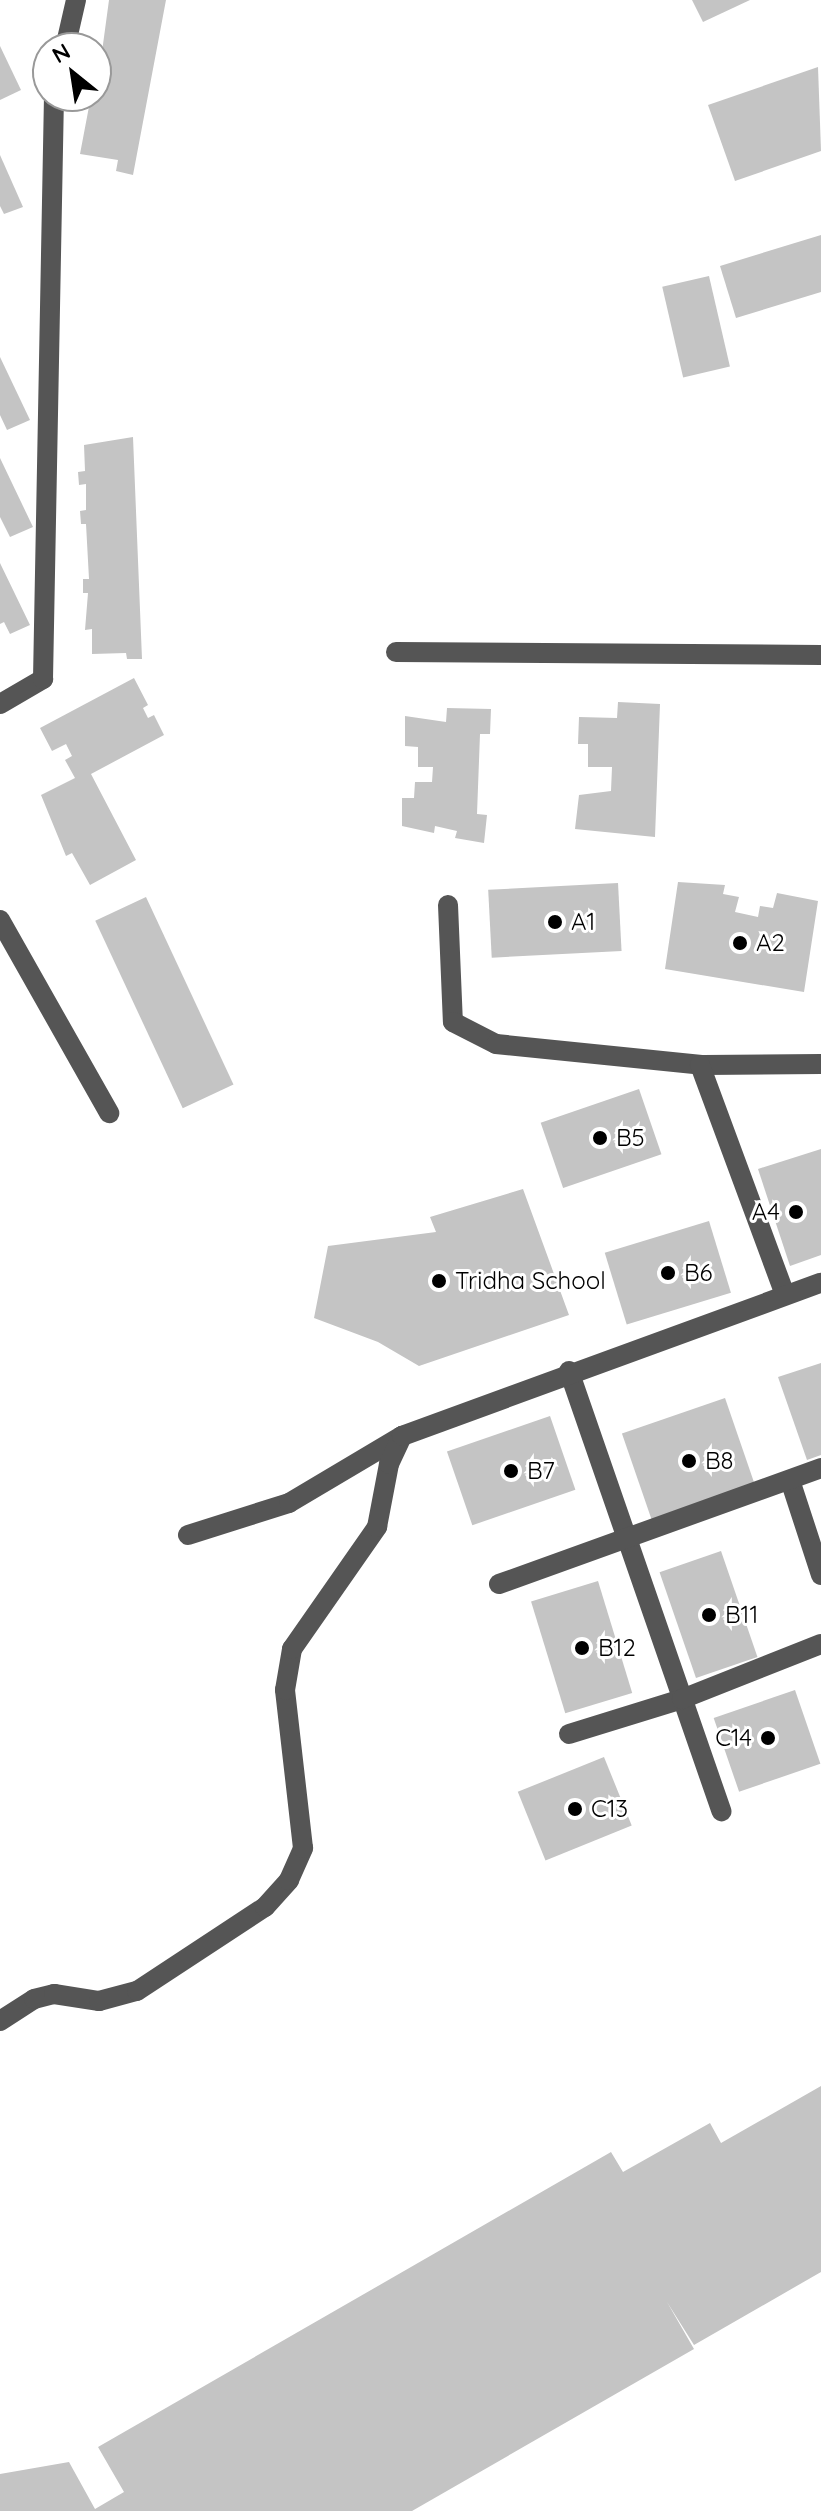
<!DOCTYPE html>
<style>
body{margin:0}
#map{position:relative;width:821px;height:2511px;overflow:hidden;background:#fff;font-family:Quicksand,sans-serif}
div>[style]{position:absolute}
.building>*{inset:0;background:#c4c4c4;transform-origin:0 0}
.minor>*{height:20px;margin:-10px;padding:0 10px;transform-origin:10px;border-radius:10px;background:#555}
.dots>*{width:22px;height:22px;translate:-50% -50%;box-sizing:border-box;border:4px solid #fff;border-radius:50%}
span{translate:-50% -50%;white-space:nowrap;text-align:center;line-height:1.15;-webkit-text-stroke:6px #fff;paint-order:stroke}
.poi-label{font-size:24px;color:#000}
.left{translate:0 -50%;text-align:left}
.right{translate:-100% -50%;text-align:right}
.north{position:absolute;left:32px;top:32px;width:80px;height:80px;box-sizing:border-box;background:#fff;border:2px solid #999;border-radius:50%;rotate:330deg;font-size:22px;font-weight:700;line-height:32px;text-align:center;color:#000}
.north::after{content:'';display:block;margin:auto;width:28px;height:36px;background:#000;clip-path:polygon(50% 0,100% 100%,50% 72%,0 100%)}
</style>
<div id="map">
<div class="building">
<div style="clip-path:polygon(109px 0,166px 0,133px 175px,116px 171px,118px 160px,80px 154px,91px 96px,96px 96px)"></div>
<div style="clip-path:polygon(692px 0,750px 0,703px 22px)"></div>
<div style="clip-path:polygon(0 46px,21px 90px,0 100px)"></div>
<div style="clip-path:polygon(818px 67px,821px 151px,735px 181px,708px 105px)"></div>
<div style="clip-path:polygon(0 155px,23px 207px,4px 214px,0 206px)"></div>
<div style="clip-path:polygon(821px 235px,821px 292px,736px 318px,720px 266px)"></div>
<div style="left:709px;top:276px;width:93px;height:48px;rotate:77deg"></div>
<div style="clip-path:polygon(0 357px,30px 420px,7px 430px,0 415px)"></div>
<div style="clip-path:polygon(133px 437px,142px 659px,127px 659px,126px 653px,92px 654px,92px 629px,85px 630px,88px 593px,83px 593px,83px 579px,89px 579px,86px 524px,81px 524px,80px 511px,86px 510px,86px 484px,79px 485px,78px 472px,85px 471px,84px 445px)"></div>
<div style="clip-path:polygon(0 458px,33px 527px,10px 537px,0 517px)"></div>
<div style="clip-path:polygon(0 563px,30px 625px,10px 634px,4px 622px,0 624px)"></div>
<div style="clip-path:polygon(134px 678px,148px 705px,143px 708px,148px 718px,154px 715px,164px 735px,91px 774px,136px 860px,90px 885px,72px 853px,66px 856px,41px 795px,75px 778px,65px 760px,72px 756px,66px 744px,52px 751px,40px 728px)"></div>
<div style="clip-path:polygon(618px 702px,660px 704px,655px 837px,575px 829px,579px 795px,611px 791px,612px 767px,588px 767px,588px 744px,578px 744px,579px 717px,617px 718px)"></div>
<div style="clip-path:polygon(447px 708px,491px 709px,490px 734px,480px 734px,477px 814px,487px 815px,484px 843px,455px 838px,457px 831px,435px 826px,434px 833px,402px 826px,402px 798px,414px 798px,415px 782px,432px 782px,433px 767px,418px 767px,418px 747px,405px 746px,405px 716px,446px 722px)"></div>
<div style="clip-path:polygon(678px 882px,725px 885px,723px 894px,739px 897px,735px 912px,758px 917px,760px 906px,773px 908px,777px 893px,818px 901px,804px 992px,665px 969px)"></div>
<div style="left:618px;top:883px;width:68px;height:130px;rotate:87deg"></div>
<div style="left:146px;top:897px;width:207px;height:56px;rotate:65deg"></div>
<div style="left:639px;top:1089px;width:69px;height:104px;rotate:71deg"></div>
<div style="clip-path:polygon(821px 1149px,821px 1255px,790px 1266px,758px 1169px)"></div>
<div style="clip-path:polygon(523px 1189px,569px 1315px,419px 1366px,378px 1342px,314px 1318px,328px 1246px,436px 1232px,430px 1217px)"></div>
<div style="left:709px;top:1221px;width:75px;height:109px;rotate:73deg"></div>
<div style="clip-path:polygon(821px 1363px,821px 1455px,807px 1460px,778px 1377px)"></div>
<div style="left:725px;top:1398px;width:94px;height:109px;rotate:71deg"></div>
<div style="left:550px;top:1416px;width:78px;height:109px;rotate:71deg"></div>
<div style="left:721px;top:1551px;width:112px;height:65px;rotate:71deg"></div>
<div style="left:598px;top:1581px;width:117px;height:70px;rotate:73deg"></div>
<div style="left:795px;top:1690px;width:78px;height:86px;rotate:71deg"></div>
<div style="left:604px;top:1757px;width:74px;height:93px;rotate:68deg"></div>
<div style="clip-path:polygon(821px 2086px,821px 2272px,694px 2345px,667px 2302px,694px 2349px,412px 2511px,0 2511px,0 2474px,69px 2462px,95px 2509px,124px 2492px,98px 2447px,611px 2152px,623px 2172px,710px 2123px,721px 2143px)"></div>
</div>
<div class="minor">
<div style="left:65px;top:48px;width:49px;rotate:-77.1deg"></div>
<div style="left:396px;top:652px;width:425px;rotate:0.4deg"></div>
<div style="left:0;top:704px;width:50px;rotate:-30.2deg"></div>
<div style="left:43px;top:679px;width:583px;rotate:-88.92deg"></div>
<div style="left:448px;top:905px;width:117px;rotate:87.6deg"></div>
<div style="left:453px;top:1022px;width:48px;rotate:27.1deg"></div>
<div style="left:496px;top:1044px;width:209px;rotate:5.8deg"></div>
<div style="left:704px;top:1065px;width:117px;rotate:-0.5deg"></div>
<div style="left:0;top:920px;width:222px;rotate:60.5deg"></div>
<div style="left:700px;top:1065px;width:245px;rotate:69.7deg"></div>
<div style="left:569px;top:1371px;width:466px;rotate:70.9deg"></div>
<div style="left:790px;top:1480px;width:100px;rotate:71.9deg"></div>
<div style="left:188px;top:1535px;width:106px;rotate:-17.6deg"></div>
<div style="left:289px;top:1503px;width:131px;rotate:-30.7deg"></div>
<div style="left:499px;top:1584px;width:342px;rotate:-19.8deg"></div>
<div style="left:569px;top:1734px;width:118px;rotate:-17.2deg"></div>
<div style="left:682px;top:1699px;width:149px;rotate:-21.6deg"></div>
<div style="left:0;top:2021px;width:40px;rotate:-32.9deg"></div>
<div style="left:34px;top:1999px;width:21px;rotate:-14deg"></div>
<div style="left:54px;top:1994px;width:46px;rotate:8.8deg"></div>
<div style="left:99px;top:2001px;width:39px;rotate:-15deg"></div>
<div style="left:137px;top:1991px;width:153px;rotate:-33.3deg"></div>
<div style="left:265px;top:1907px;width:36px;rotate:-48deg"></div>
<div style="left:289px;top:1880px;width:35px;rotate:-66deg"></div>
<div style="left:303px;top:1848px;width:159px;rotate:-96.5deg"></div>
<div style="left:285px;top:1690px;width:42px;rotate:-80.3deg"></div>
<div style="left:292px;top:1649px;width:149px;rotate:-55.1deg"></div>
<div style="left:377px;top:1527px;width:64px;rotate:-79.2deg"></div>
<div style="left:389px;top:1464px;width:31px;rotate:-65deg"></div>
<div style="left:402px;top:1436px;width:446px;rotate:-20.1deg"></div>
</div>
<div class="dots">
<div style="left:555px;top:922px;background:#000"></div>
<div style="left:740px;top:943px;background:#000"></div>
<div style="left:600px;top:1138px;background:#000"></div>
<div style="left:796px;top:1212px;background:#000"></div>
<div style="left:668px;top:1273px;background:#000"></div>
<div style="left:439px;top:1281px;background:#000"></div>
<div style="left:689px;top:1461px;background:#000"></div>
<div style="left:511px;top:1471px;background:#000"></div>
<div style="left:709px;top:1615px;background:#000"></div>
<div style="left:582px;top:1648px;background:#000"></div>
<div style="left:768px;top:1738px;background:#000"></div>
<div style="left:575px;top:1809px;background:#000"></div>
</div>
<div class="poi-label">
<span class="left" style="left:571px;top:922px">A1</span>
<span class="left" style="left:756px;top:943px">A2</span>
<span class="left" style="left:616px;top:1138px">B5</span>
<span class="right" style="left:780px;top:1212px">A4</span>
<span class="left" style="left:684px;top:1273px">B6</span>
<span class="left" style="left:455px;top:1281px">Tridha School</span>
<span class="left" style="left:705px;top:1461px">B8</span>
<span class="left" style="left:527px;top:1471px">B7</span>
<span class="left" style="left:725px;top:1615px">B11</span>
<span class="left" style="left:598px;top:1648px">B12</span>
<span class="right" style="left:752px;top:1738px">C14</span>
<span class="left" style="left:591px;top:1809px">C13</span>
</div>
<div class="north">N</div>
</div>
